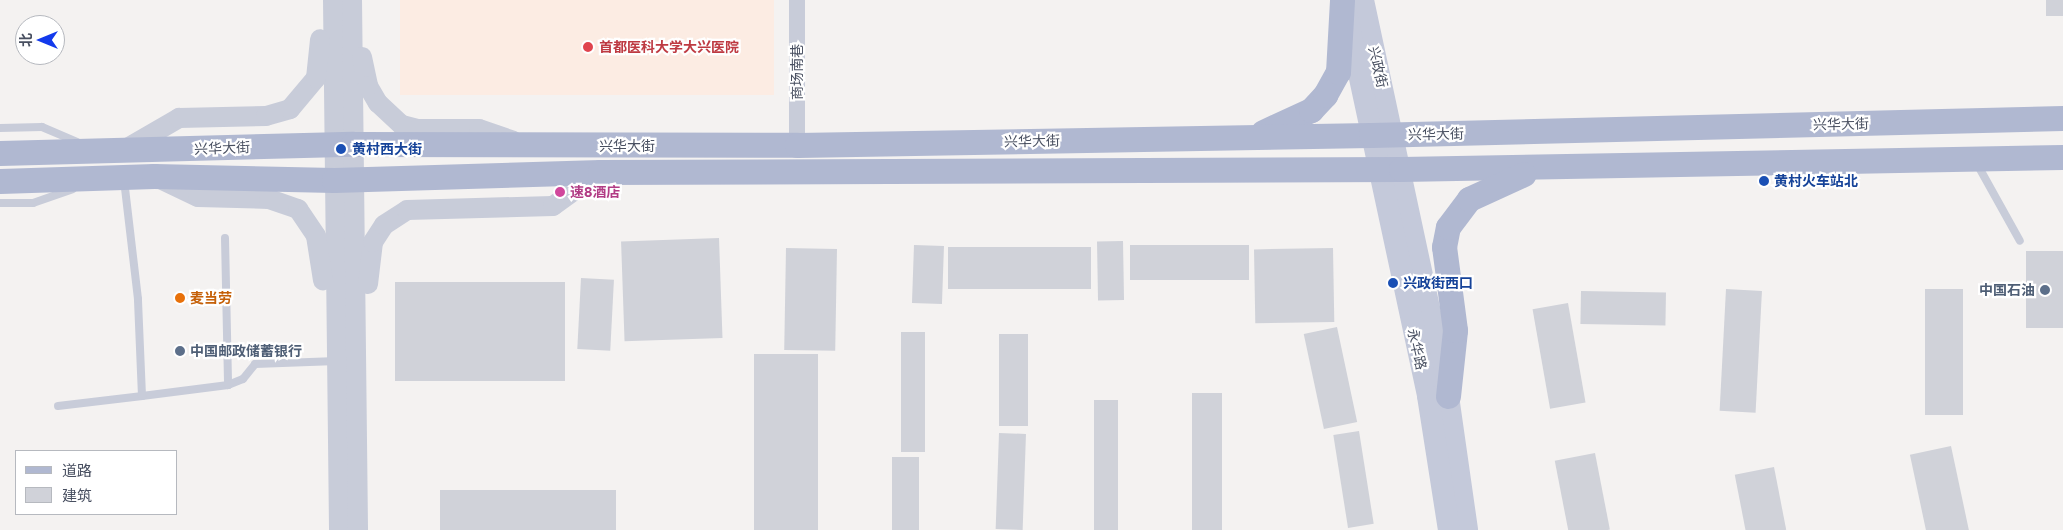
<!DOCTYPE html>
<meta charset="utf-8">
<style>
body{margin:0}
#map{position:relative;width:2063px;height:530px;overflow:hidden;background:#f4f2f1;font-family:"IBM Plex Sans","Noto Sans SC",sans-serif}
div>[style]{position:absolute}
.medical>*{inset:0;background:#fcece3;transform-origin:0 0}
.building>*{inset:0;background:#d0d2d9;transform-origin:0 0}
.service>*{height:8px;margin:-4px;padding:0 4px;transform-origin:4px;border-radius:4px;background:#c8ccd9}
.minor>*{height:16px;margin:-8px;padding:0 8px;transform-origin:8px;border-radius:8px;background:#c8ccd9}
.tertiary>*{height:20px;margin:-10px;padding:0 10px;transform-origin:10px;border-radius:10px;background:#c8ccd9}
.secondary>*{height:22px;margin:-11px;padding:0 11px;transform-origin:11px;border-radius:11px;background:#c4c9da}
.primary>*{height:25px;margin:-12.5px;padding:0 12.5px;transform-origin:12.5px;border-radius:12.5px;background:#b0b8d1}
.dots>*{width:14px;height:14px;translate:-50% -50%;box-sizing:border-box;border:2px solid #fff;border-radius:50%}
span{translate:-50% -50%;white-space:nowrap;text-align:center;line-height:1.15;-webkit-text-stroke:4.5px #fff;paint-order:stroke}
.health-label{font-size:14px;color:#be3a42;font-weight:700}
.left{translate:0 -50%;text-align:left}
.street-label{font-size:14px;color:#484f60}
.transit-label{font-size:14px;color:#164399;font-weight:700}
.hotel-label{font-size:14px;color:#b23c85;font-weight:700}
.service-label{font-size:14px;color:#4e5e75;font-weight:700}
.right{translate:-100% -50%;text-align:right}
.food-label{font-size:14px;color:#c56008;font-weight:700}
.legend{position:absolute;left:15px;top:450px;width:162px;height:65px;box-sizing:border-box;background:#fff;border:1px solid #b6b9bf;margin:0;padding:6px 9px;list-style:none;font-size:15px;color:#484f60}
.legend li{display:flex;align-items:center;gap:10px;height:25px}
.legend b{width:25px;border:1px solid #b6b9bf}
.north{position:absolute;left:15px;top:15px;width:50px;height:50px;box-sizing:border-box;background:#fff;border:1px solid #b6b9bf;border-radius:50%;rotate:270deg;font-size:14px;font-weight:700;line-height:20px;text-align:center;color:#484f60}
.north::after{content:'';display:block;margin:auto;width:18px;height:22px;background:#133aec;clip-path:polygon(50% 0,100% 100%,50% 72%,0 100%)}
</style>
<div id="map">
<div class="medical">
<div style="left:400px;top:0;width:374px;height:95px"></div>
</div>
<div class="building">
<div style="left:2046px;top:0;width:17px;height:16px"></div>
<div style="left:719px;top:238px;width:100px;height:98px;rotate:88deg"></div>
<div style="left:1123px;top:241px;width:59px;height:26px;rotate:89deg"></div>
<div style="left:914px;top:245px;width:30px;height:58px;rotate:2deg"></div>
<div style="left:1249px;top:245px;width:35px;height:119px;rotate:90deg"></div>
<div style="left:1091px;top:247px;width:42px;height:143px;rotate:90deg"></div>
<div style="left:786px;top:248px;width:51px;height:102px;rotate:1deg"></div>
<div style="left:1333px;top:248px;width:74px;height:79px;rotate:89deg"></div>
<div style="left:2063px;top:251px;width:77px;height:37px;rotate:90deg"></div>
<div style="left:581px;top:278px;width:33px;height:71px;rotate:3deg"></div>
<div style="left:395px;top:282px;width:170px;height:99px"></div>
<div style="left:1726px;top:289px;width:36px;height:122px;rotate:3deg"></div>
<div style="left:1925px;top:289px;width:38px;height:126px"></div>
<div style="left:1581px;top:291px;width:85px;height:33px;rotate:1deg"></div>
<div style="left:1568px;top:303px;width:101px;height:36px;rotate:80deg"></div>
<div style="left:1337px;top:327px;width:97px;height:34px;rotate:78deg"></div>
<div style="left:901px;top:332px;width:24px;height:120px"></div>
<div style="left:999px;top:334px;width:29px;height:92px"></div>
<div style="left:754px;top:354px;width:64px;height:176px"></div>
<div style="left:1192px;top:393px;width:30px;height:137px"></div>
<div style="left:1094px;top:400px;width:24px;height:130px"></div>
<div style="left:1359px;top:431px;width:94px;height:26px;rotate:81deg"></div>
<div style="left:999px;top:433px;width:27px;height:96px;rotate:2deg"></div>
<div style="left:1951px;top:446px;width:86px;height:42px;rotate:78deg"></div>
<div style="left:1595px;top:453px;width:78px;height:41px;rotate:79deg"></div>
<div style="left:892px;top:457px;width:27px;height:73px"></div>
<div style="left:1774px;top:467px;width:64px;height:40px;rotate:79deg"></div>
<div style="left:616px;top:490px;width:40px;height:176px;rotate:90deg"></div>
</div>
<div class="service">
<div style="left:0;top:128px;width:42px;rotate:-1.4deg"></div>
<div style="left:42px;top:127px;width:38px;rotate:23deg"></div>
<div style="left:1976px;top:162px;width:90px;rotate:60.9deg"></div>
<div style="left:0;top:203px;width:33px"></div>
<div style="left:33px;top:203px;width:42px;rotate:-19.3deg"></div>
<div style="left:225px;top:238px;width:147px;rotate:88.8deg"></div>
<div style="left:142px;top:396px;width:87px;rotate:-7.3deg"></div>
<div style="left:228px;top:385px;width:16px;rotate:-22deg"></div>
<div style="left:243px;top:379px;width:19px;rotate:-51deg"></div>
<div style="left:255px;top:364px;width:82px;rotate:-2.1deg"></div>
<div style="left:58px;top:406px;width:85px;rotate:-6.8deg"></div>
<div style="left:142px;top:396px;width:97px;rotate:-92.4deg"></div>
<div style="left:138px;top:299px;width:120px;rotate:-96.7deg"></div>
</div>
<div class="minor">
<div style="left:797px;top:0;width:145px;rotate:90deg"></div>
</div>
<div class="tertiary">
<div style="left:333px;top:0;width:530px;rotate:89.35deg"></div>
<div style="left:352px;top:0;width:530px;rotate:89.35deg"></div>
<div style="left:362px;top:57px;width:30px;rotate:78deg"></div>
<div style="left:368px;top:86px;width:20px;rotate:60deg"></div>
<div style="left:378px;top:103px;width:33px;rotate:43deg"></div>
<div style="left:402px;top:125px;width:16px;rotate:14deg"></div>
<div style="left:418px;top:129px;width:61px"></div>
<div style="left:479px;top:129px;width:36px;rotate:19deg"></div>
<div style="left:124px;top:150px;width:64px;rotate:-30.2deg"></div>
<div style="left:179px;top:118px;width:87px;rotate:-1.3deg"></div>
<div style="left:266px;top:116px;width:25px;rotate:-16deg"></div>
<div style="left:290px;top:109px;width:40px;rotate:-50deg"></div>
<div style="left:316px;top:78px;width:39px;rotate:-84deg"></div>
<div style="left:158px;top:178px;width:44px;rotate:25.4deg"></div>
<div style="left:198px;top:197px;width:71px;rotate:1.6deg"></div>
<div style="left:269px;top:199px;width:31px;rotate:19deg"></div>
<div style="left:298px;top:209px;width:32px;rotate:56deg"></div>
<div style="left:316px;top:236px;width:45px;rotate:81deg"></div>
<div style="left:368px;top:284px;width:42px;rotate:-83.2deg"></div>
<div style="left:373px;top:242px;width:20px;rotate:-57deg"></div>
<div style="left:384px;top:225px;width:27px;rotate:-33deg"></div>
<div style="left:407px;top:210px;width:146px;rotate:-1.6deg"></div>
<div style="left:553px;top:206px;width:58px;rotate:-35.9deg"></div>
</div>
<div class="secondary">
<div style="left:1363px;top:0;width:405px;rotate:77.9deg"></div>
<div style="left:1448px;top:396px;width:135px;rotate:81.9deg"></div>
<div style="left:1346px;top:13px;width:392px;rotate:77.9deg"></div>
<div style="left:1428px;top:396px;width:136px;rotate:81.1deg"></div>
</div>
<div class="primary">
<div style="left:1263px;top:132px;width:53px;rotate:-24.6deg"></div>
<div style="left:1311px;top:110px;width:21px;rotate:-47deg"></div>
<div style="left:1325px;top:95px;width:26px;rotate:-61deg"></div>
<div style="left:1338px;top:72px;width:72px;rotate:-86.8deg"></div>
<div style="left:0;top:153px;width:353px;rotate:-1.5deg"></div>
<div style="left:353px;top:144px;width:444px;rotate:0.1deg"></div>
<div style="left:797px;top:145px;width:574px;rotate:-1deg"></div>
<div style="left:1371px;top:135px;width:692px;rotate:-1.41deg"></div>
<div style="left:0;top:181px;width:154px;rotate:-1.9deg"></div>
<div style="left:154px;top:176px;width:180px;rotate:1.3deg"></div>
<div style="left:334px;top:180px;width:266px;rotate:-1.7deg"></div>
<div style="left:600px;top:172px;width:801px;rotate:-0.21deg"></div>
<div style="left:1401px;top:169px;width:662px;rotate:-1.04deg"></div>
<div style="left:1448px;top:396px;width:66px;rotate:-83.9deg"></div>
<div style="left:1455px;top:330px;width:84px;rotate:-97.5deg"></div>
<div style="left:1444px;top:247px;width:20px;rotate:-79deg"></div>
<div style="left:1448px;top:227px;width:35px;rotate:-53deg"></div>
<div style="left:1469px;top:199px;width:60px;rotate:-24.4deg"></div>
</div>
<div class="dots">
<div style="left:588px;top:47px;background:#e0444e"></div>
<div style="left:341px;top:149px;background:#1a4fb4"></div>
<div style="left:1764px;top:181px;background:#1a4fb4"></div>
<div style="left:560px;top:192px;background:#d1479c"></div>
<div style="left:1393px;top:283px;background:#1a4fb4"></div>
<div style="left:2045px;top:290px;background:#5c6f8a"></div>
<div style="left:180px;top:298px;background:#e8710a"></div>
<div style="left:180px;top:351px;background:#5c6f8a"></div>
</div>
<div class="health-label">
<span class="left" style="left:599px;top:47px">首都医科大学大兴医院</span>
</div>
<div class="street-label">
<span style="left:1378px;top:67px;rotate:77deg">兴政街</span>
<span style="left:797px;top:72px;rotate:-90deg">商场南巷</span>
<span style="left:1841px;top:124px;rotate:-1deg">兴华大街</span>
<span style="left:1436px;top:134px;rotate:-1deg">兴华大街</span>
<span style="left:1032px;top:141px;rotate:-1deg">兴华大街</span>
<span style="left:627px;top:146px">兴华大街</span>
<span style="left:222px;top:148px;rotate:-2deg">兴华大街</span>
<span style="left:1417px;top:349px;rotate:77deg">永华路</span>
</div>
<div class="transit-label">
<span class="left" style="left:352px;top:149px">黄村西大街</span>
<span class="left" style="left:1774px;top:181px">黄村火车站北</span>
<span class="left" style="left:1403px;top:283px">兴政街西口</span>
</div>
<div class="hotel-label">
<span class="left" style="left:570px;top:192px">速8酒店</span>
</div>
<div class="service-label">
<span class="right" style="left:2035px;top:290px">中国石油</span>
<span class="left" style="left:190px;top:351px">中国邮政储蓄银行</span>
</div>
<div class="food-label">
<span class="left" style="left:190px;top:298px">麦当劳</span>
</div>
<ul class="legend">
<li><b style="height:6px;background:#b0b8d1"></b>道路</li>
<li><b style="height:14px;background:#d0d2d9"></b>建筑</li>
</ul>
<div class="north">北</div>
</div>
